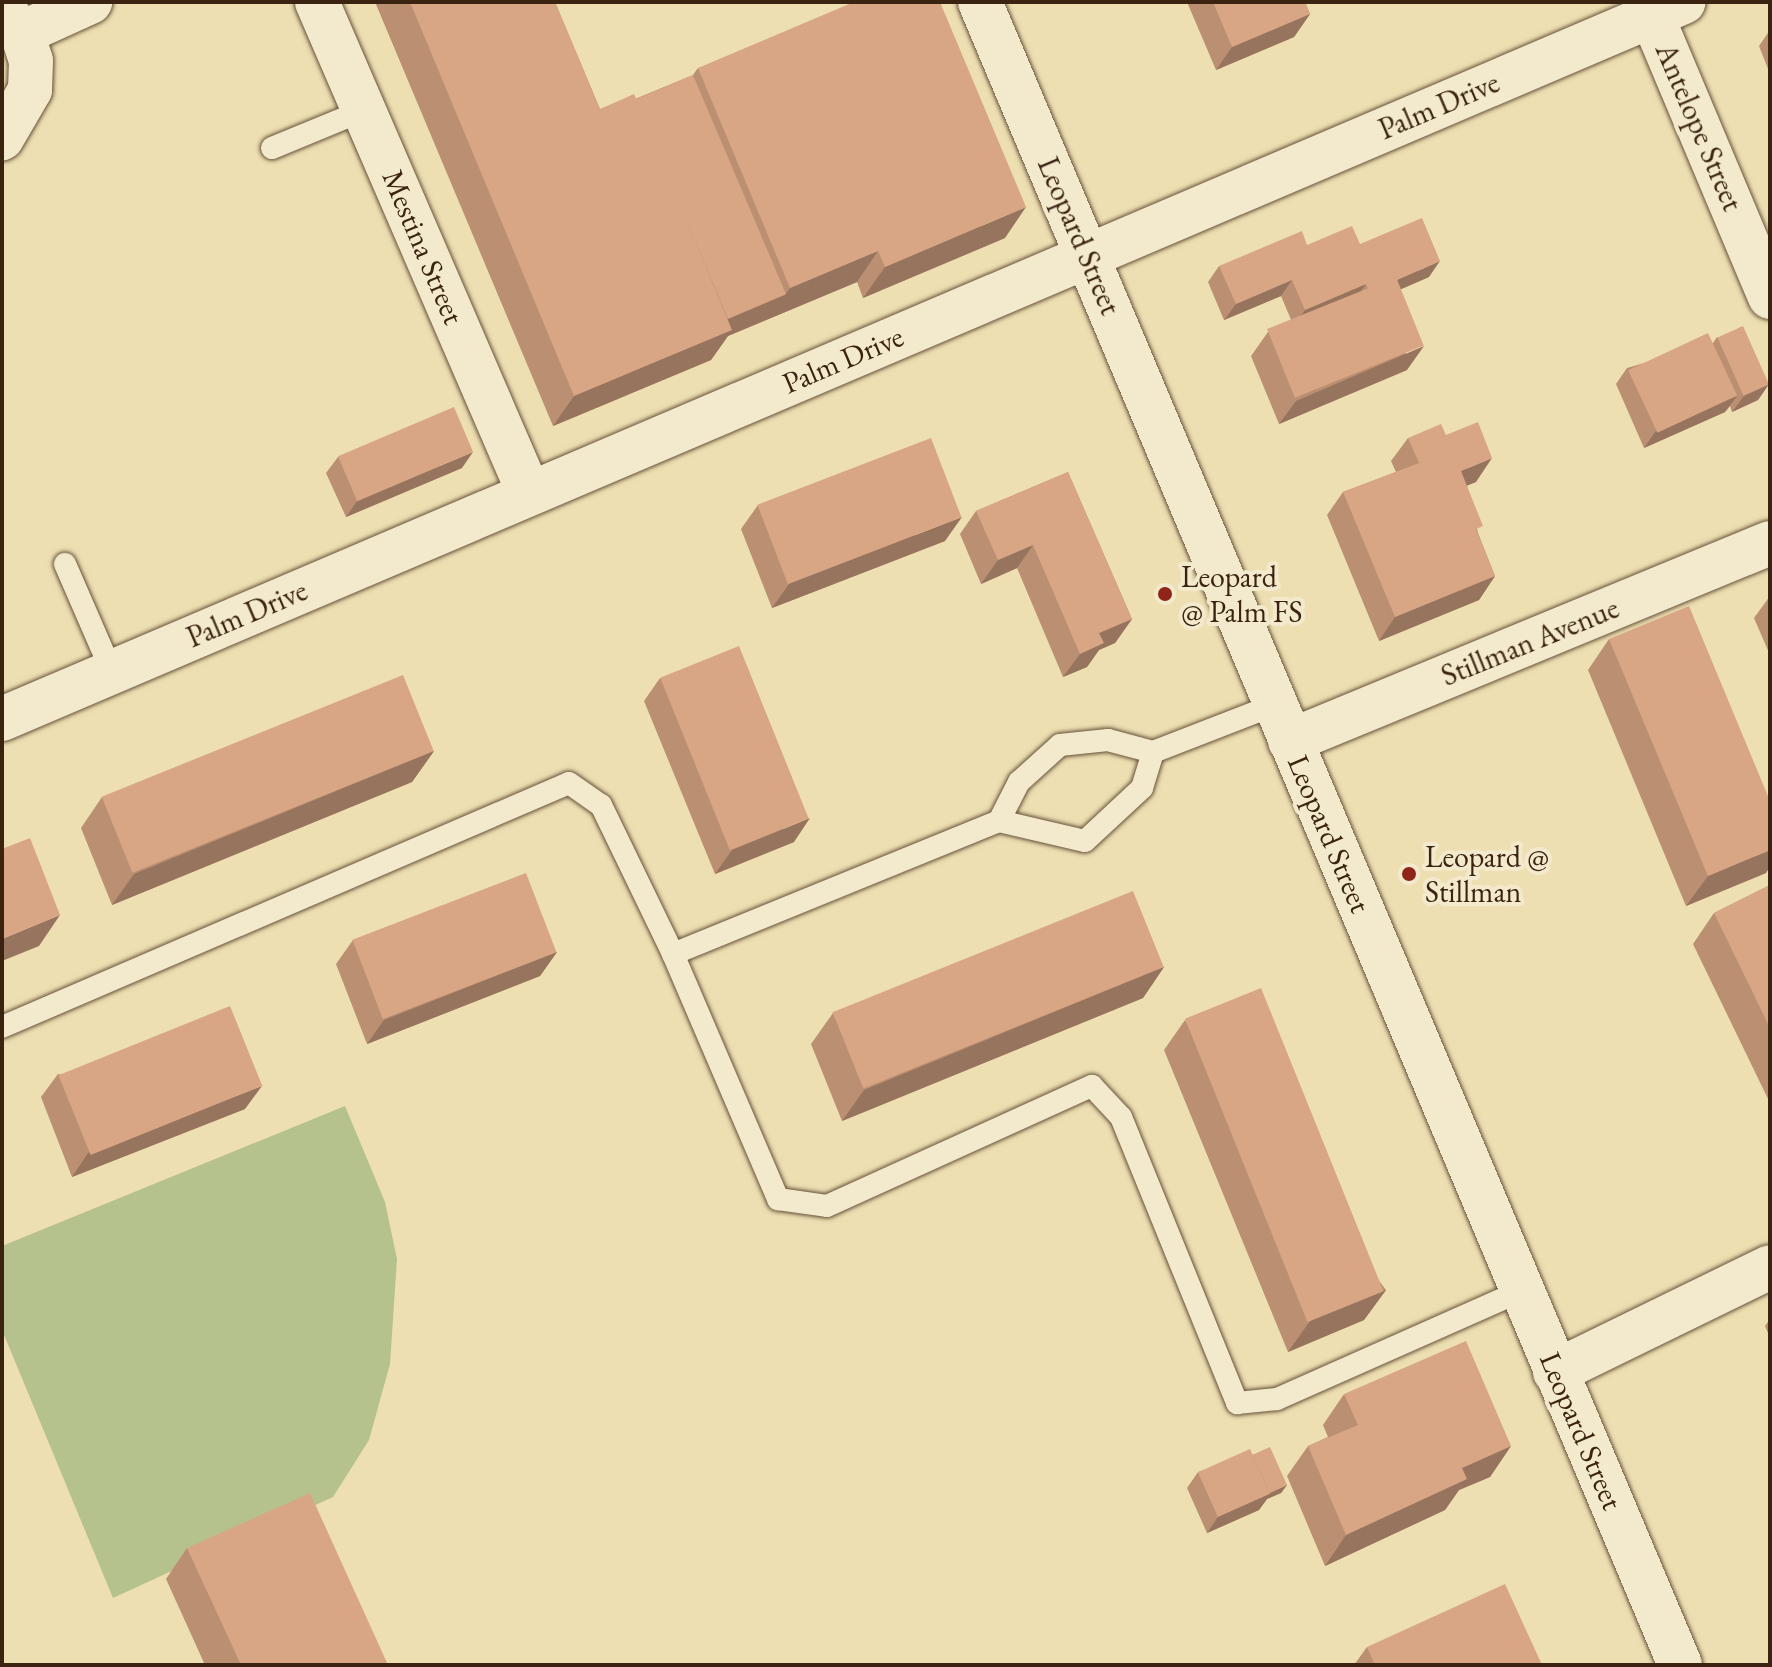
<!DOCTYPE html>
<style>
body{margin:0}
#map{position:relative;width:1772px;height:1667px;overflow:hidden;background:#eddfb2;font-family:"EB Garamond",serif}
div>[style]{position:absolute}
.green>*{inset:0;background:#b6c28e}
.roads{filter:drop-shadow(0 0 2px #675239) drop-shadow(0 0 2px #675239)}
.lane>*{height:22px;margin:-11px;padding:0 11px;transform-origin:11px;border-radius:11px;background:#f3eacd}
.street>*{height:44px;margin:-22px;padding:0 22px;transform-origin:22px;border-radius:22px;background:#f3eacd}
.secondary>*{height:44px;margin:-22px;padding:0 22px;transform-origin:22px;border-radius:22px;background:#f3eacd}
.wall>*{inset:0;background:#ba8f72}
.shaded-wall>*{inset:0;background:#97745d}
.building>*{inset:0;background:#d8a685;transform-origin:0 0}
.dots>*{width:22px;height:22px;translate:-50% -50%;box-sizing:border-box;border:4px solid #f3eacd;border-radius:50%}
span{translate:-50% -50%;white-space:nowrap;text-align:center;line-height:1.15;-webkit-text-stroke:8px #f3eacd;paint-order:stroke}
.street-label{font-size:30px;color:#3a2311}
.poi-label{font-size:30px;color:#3a2311}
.left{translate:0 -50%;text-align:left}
.frame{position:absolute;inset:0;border:4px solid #3a2311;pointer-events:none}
</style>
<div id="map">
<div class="green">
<div style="clip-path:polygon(345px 1106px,385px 1202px,397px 1259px,390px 1364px,369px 1440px,333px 1497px,113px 1598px,2px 1330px,2px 1246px)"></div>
</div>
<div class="roads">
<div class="lane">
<div style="left:272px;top:148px;width:100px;rotate:-22.4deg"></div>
<div style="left:65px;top:564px;width:118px;rotate:66.5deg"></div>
<div style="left:999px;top:821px;width:88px;rotate:13.1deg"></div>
<div style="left:1085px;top:841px;width:78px;rotate:-42.9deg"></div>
<div style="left:1142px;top:788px;width:38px;rotate:-73deg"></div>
<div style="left:673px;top:954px;width:267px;rotate:66.8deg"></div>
<div style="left:778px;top:1199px;width:49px;rotate:8.1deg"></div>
<div style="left:827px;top:1206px;width:291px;rotate:-24.4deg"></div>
<div style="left:1092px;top:1086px;width:42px;rotate:46.9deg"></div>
<div style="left:1121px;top:1117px;width:309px;rotate:67.9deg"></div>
<div style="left:1237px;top:1403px;width:40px;rotate:-5.7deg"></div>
<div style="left:1277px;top:1399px;width:267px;rotate:-23.9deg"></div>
<div style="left:2px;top:1027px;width:617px;rotate:-23.28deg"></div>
<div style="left:569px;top:783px;width:39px;rotate:35deg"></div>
<div style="left:601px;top:805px;width:165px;rotate:64.2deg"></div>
<div style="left:673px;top:954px;width:352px;rotate:-22.2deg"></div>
<div style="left:999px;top:821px;width:44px;rotate:-62.9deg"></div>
<div style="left:1019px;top:782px;width:55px;rotate:-42.1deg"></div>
<div style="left:1060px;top:745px;width:48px;rotate:-5.9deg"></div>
<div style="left:1108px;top:740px;width:47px;rotate:14.9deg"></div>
<div style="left:1153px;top:752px;width:130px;rotate:-21.2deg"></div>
</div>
<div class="street">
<div style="left:317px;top:2px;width:535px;rotate:66.65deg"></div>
<div style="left:1646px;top:2px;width:320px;rotate:67.2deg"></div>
<div style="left:2px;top:8px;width:32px;rotate:51deg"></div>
<div style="left:22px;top:33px;width:29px;rotate:72deg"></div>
<div style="left:31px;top:61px;width:29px;rotate:92deg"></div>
<div style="left:30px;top:90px;width:56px;rotate:120.3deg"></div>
<div style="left:22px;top:33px;width:75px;rotate:-24.5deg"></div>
<div style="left:2px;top:719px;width:1828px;rotate:-23.09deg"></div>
<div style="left:1290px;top:741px;width:519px;rotate:-22.42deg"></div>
<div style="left:1555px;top:1372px;width:239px;rotate:-26deg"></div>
</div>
<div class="secondary">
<div style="left:980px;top:2px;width:1804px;rotate:67.17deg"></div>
</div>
</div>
<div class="wall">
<div style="clip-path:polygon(375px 2px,555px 2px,600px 109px,635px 99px,693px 75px,698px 68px,1005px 238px,863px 298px,857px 282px,728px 336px,711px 360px,553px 426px)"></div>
<div style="clip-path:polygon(1187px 2px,1305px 2px,1310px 14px,1294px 37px,1216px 70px)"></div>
<div style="clip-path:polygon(1770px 30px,1770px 74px,1759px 46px)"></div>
<div style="clip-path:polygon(1360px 244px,1429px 277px,1401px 289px,1407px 370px,1279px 424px,1251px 356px,1268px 332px,1292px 322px,1281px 296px,1224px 320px,1208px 282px,1219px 266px,1307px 245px)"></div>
<div style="clip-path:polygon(1717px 337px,1769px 384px,1758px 400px,1732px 412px,1730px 406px,1725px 412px,1644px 448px,1616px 384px,1627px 368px,1713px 343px)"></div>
<div style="clip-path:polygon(1446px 435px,1476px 482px,1467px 485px,1478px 533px,1495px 576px,1479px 600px,1379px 641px,1327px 515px,1343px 492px,1396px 472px,1391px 461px,1408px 438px)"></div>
<div style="clip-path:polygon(338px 457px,462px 468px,346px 517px,326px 473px)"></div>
<div style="clip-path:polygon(1068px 472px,1132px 619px,1115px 643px,1099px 650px,1087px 667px,1063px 677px,1017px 568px,981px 584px,960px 534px,976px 511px)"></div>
<div style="clip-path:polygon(758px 505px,945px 541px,772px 608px,741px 529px)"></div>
<div style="clip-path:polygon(1770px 596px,1770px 655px,1754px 618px)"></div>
<div style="clip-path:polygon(1609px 639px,1766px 873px,1686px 906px,1588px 670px)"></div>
<div style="clip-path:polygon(660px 678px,794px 842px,715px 874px,644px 701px)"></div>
<div style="clip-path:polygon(434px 751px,412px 782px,112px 905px,81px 828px,102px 797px)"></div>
<div style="clip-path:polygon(1770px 885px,1770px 1103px,1693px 944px,1714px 913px)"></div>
<div style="clip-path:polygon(353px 940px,557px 952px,540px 976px,367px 1044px,336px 964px)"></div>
<div style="clip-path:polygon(1164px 967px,1143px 998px,842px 1121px,811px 1044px,833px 1013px)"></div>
<div style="clip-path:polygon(1185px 1020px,1386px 1290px,1364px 1320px,1288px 1352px,1164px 1050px)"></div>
<div style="clip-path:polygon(58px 1074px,245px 1109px,72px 1177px,41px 1097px)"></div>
<div style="clip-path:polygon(1770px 1319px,1770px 1338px,1765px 1326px)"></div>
<div style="clip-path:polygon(1344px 1394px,1511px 1446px,1490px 1477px,1459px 1490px,1445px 1510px,1325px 1566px,1287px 1476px,1308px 1446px,1328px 1437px,1323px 1425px)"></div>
<div style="clip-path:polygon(1252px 1454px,1287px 1485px,1281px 1493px,1267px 1499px,1259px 1510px,1207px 1533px,1187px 1488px,1198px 1472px)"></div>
<div style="clip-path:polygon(187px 1548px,388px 1665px,205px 1665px,166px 1579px)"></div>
<div style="clip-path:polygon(1367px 1647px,1542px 1665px,1354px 1665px)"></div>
</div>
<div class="shaded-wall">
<div style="clip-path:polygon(1310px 14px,1294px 37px,1216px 70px,1232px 47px)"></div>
<div style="clip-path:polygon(1026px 207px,1005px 238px,863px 298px,885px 267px)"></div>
<div style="clip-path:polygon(878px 251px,857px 282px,728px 336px,711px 360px,553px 426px,574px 396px,721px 322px,785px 295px,790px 288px)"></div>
<div style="clip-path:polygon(1440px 261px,1429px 277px,1358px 308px,1370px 292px)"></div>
<div style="clip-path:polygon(1292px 280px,1281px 296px,1224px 320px,1236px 304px)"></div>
<div style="clip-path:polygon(1366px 284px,1355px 300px,1294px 326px,1305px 310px)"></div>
<div style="clip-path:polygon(1424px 346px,1407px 370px,1279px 424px,1296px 401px)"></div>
<div style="clip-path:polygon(1769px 384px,1758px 400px,1732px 412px,1744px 396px)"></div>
<div style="clip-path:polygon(1737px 396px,1725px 412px,1644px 448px,1655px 432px)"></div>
<div style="clip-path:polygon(473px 452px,462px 468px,346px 517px,357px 501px)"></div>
<div style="clip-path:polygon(1492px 458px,1476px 482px,1444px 495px,1461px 471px)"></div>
<div style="clip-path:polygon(962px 517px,945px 541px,772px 608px,789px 584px)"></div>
<div style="clip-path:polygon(1033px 545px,1017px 568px,981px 584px,998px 560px)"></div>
<div style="clip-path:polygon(1495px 576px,1479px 600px,1379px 641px,1395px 617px)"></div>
<div style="clip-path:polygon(1132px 619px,1115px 643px,1099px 650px,1087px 667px,1063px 677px,1080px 654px,1099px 633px)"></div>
<div style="clip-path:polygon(434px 751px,412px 782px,112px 905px,134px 874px)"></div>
<div style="clip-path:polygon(810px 818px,794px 842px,715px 874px,732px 850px)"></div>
<div style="clip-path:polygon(1770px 850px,1770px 867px,1766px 873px,1686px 906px,1708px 876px)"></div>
<div style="clip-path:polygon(60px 915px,39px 946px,2px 961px,2px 939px)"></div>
<div style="clip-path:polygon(557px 952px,540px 976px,367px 1044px,384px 1020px)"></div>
<div style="clip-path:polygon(1164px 967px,1143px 998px,842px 1121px,864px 1090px)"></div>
<div style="clip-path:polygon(262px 1086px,245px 1109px,72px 1177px,88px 1153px)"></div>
<div style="clip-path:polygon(1386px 1290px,1364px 1320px,1288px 1352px,1310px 1321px)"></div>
<div style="clip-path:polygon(1511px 1446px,1490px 1477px,1459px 1490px,1445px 1510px,1325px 1566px,1346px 1535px,1462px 1468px)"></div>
<div style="clip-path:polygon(1287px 1485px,1281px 1493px,1267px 1499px,1259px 1510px,1207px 1533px,1218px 1517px)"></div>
</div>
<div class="building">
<div style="clip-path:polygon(410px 2px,555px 2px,600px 109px,634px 94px,732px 330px,574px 396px)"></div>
<div style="clip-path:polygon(854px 2px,940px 2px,1026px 207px,885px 267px,878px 251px,790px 288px,698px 68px)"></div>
<div style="clip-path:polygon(1213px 2px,1305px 2px,1310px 14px,1232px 47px)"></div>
<div style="left:693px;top:75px;width:238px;height:63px;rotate:67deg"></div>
<div style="clip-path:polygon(1422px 218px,1440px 261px,1397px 280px,1396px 277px,1368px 289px,1366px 284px,1305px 310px,1292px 280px,1236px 304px,1219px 266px,1302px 231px,1307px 245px,1352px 226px,1360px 244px)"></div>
<div style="left:1396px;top:277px;width:74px;height:139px;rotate:68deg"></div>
<div style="left:1743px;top:326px;width:64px;height:28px;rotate:66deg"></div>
<div style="left:1708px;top:333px;width:69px;height:88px;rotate:65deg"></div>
<div style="left:454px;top:407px;width:49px;height:126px;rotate:67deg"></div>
<div style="clip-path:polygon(1478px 422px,1492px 458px,1461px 471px,1483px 526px,1476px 529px,1495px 576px,1395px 617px,1343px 492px,1419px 463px,1408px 438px,1441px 424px,1446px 435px)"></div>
<div style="left:931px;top:438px;width:85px;height:186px;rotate:69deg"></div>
<div style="clip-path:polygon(1068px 472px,1132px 619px,1099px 633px,1104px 643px,1080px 654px,1033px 545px,998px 560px,976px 511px)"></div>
<div style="clip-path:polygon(1689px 606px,1770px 801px,1770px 850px,1708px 876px,1609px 639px)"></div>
<div style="left:739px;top:646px;width:186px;height:85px;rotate:68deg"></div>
<div style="left:403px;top:675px;width:82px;height:325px;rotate:68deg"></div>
<div style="clip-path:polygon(30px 838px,60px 915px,2px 939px,2px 849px)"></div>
<div style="left:526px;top:873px;width:85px;height:186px;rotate:69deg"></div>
<div style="clip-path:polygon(1770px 885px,1770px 1028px,1714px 913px)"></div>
<div style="left:1133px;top:891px;width:82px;height:324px;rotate:68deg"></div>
<div style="left:1261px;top:988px;width:327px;height:82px;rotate:68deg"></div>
<div style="left:230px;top:1006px;width:86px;height:185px;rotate:68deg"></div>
<div style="clip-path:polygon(1466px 1341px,1511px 1446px,1462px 1468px,1467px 1479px,1346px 1535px,1308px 1446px,1358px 1425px,1344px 1394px)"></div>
<div style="left:1270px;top:1447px;width:42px;height:19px;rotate:66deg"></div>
<div style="left:1250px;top:1449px;width:49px;height:57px;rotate:66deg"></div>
<div style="clip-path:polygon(310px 1493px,388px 1665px,241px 1665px,187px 1548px)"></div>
<div style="clip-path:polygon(1505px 1584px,1542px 1665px,1375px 1665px,1367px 1647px)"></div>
</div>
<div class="dots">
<div style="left:1165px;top:594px;background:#8f2418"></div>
<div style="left:1409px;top:874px;background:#8f2418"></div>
</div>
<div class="street-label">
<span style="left:1439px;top:106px;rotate:-23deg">Palm Drive</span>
<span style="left:1699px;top:127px;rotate:67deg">Antelope Street</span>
<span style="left:1079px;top:236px;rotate:67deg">Leopard Street</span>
<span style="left:423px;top:247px;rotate:67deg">Mestina Street</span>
<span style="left:843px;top:360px;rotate:-23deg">Palm Drive</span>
<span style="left:247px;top:614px;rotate:-23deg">Palm Drive</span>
<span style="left:1530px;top:642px;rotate:-22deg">Stillman Avenue</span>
<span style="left:1329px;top:834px;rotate:67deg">Leopard Street</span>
<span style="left:1581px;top:1431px;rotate:67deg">Leopard Street</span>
</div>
<div class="poi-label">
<span class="left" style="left:1181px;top:594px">Leopard<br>@ Palm FS</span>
<span class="left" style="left:1425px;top:874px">Leopard @<br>Stillman</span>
</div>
<div class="frame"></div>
</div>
